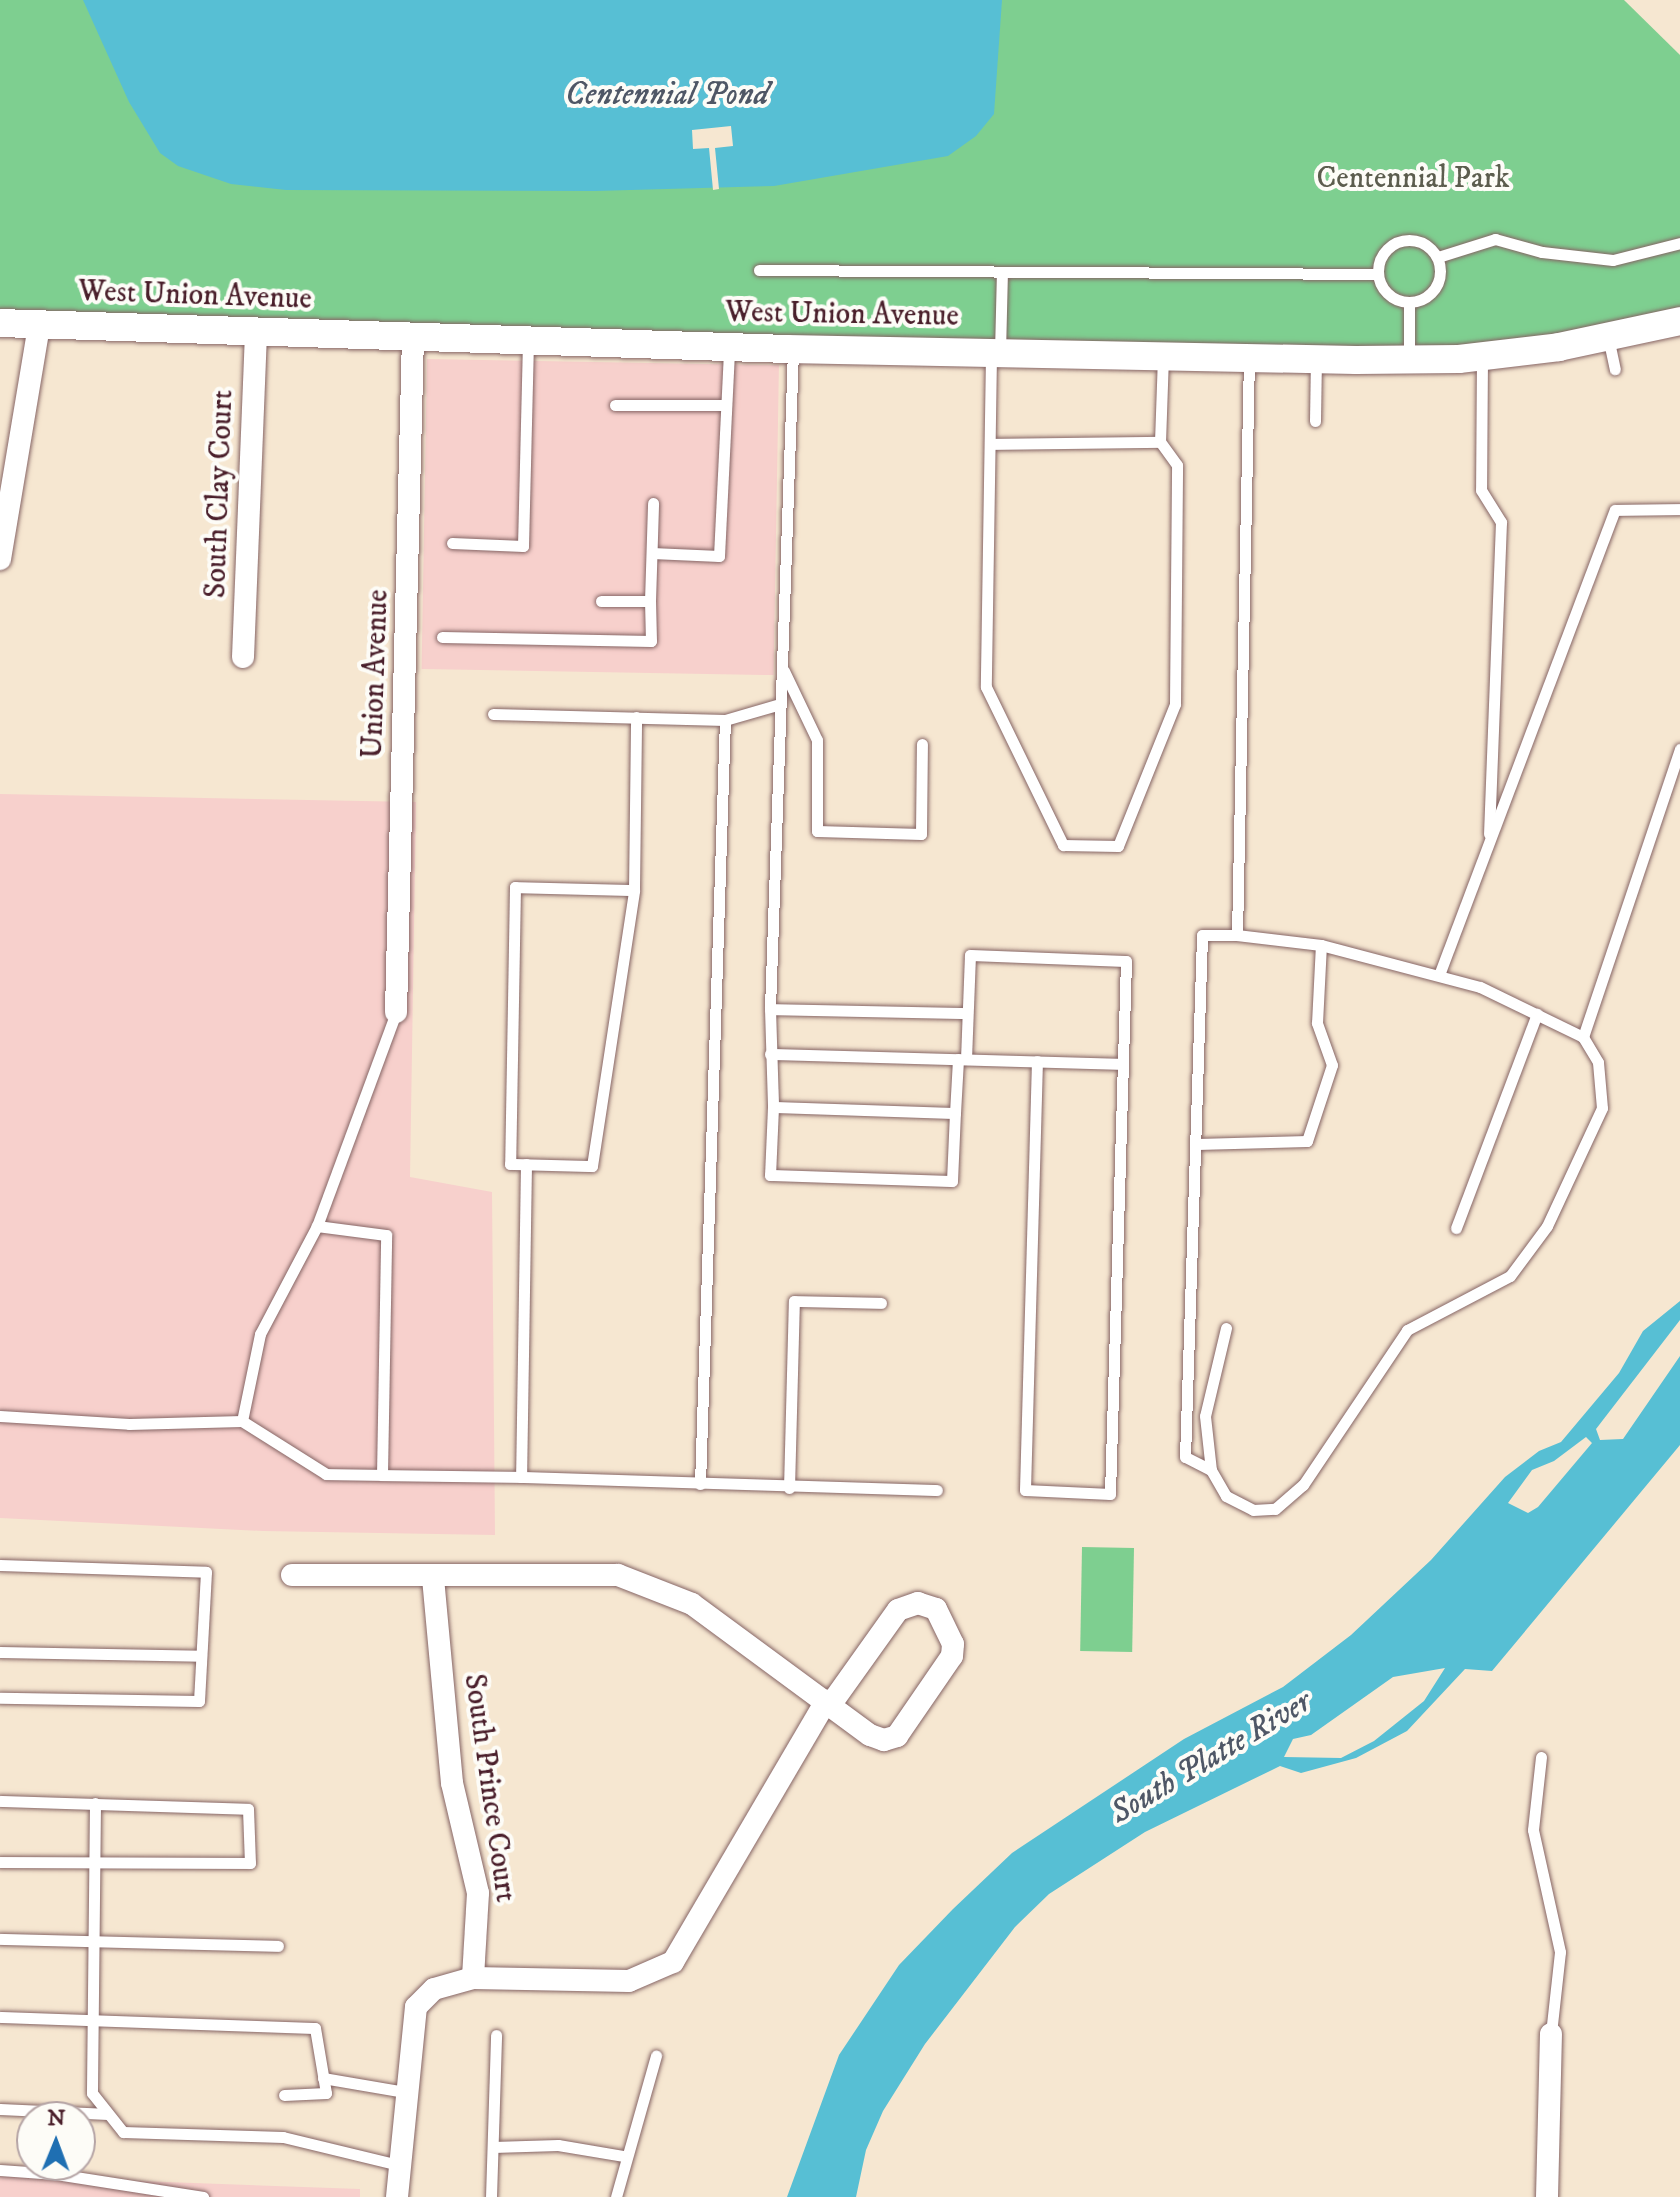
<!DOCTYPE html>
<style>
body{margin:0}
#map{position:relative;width:1680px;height:2197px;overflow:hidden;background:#f6e7d1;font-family:"IM FELL DW Pica",serif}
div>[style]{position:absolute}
.built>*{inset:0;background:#f7d0cc;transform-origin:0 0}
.green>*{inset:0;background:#7ecf90;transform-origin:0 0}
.water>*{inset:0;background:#57bfd4}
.pier>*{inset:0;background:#f6e7d1}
.roads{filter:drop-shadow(0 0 2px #866565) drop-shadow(0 0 2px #866565)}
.service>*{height:11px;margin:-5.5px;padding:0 5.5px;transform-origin:5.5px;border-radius:5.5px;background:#fff}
.service>.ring{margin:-5.5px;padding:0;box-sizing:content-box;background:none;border:11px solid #fff;border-radius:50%}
.minor>*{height:22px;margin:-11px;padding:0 11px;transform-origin:11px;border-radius:11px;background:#fff}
.tertiary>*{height:28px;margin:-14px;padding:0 14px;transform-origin:14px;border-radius:14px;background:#fff}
span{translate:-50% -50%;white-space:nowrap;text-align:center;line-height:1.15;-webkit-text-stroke:8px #fdfcf7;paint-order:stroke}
.park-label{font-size:30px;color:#5c5d4e}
.street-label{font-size:30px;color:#4a1f2b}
.water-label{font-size:32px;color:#4f5766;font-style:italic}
.north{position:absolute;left:16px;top:2101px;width:80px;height:80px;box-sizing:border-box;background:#fdfcf7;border:2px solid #b5a4a5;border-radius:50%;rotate:1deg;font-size:22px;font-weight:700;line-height:32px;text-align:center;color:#4a1f2b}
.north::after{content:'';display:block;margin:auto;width:28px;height:36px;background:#1f6fb2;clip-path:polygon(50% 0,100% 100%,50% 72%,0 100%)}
</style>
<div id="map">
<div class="built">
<div style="left:427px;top:359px;width:352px;height:310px;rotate:1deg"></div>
<div style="clip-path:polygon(0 794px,416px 802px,410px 1177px,492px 1192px,495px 1535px,263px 1531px,0 1518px)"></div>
<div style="clip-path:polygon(0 2176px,360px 2189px,360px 2197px,0 2197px)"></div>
</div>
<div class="green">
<div style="clip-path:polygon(0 0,1624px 0,1680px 55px,1680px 321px,1482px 356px,0 324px)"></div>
<div style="left:1082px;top:1547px;width:52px;height:104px;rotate:1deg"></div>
</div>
<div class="water">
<div style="clip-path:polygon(83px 0,1002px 0,994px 114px,976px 136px,948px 156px,774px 186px,595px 191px,286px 190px,231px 184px,178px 166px,160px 153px,129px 102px)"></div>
<div style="clip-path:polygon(evenodd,1680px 1301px,1680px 1320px,1596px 1429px,1600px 1440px,1623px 1439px,1680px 1356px,1680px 1445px,1492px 1671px,1465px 1669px,1407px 1731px,1356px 1758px,1301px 1773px,1280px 1766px,1145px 1832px,1049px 1894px,1015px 1927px,925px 2044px,883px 2111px,866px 2150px,856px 2197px,787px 2197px,839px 2055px,899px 1965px,953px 1909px,1012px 1853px,1184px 1739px,1283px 1687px,1351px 1635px,1431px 1560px,1505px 1477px,1539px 1451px,1561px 1442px,1619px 1373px,1643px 1331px,1680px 1301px,1586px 1437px,1592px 1443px,1538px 1507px,1528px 1513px,1508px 1503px,1532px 1470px,1554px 1461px,1586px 1437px,1680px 1301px,1445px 1668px,1424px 1701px,1374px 1741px,1341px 1758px,1284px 1757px,1293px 1739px,1311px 1735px,1393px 1677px,1445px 1668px)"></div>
</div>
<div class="pier">
<div style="clip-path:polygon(731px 126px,733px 146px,715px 148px,719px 189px,713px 190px,709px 148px,693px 149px,692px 130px)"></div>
</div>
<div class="roads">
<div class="service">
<div class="ring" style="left:1378px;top:240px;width:51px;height:51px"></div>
<div style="left:1438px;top:257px;width:60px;rotate:-17.5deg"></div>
<div style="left:1495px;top:239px;width:49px;rotate:15.5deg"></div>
<div style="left:1542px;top:252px;width:71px;rotate:6.4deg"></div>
<div style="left:1613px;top:260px;width:69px;rotate:-14.2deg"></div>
<div style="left:759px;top:270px;width:619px;rotate:0.37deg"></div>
<div style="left:1409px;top:302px;width:57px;rotate:90deg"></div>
<div style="left:1608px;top:337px;width:33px;rotate:78deg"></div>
<div style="left:793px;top:350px;width:659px;rotate:92deg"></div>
<div style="left:770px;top:1009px;width:197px;rotate:1.2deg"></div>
<div style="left:1000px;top:352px;width:80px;rotate:-88.6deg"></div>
<div style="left:991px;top:355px;width:332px;rotate:90.9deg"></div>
<div style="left:986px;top:687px;width:176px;rotate:64deg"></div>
<div style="left:1063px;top:845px;width:55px;rotate:1deg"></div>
<div style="left:1118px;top:846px;width:153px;rotate:-68.1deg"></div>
<div style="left:1175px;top:704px;width:239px;rotate:-89.5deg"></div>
<div style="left:1177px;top:465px;width:29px;rotate:-126deg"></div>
<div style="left:1160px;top:442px;width:86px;rotate:-88deg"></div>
<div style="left:1482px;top:357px;width:133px;rotate:90.4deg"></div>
<div style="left:1481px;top:490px;width:38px;rotate:58deg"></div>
<div style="left:1501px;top:522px;width:312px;rotate:92.2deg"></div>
<div style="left:615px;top:405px;width:111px"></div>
<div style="left:1315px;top:421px;width:61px;rotate:-89.1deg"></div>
<div style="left:990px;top:444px;width:170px;rotate:-0.7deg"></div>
<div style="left:452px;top:543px;width:71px;rotate:2.4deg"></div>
<div style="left:523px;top:546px;width:204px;rotate:-88.6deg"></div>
<div style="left:652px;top:553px;width:67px;rotate:2.6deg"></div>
<div style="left:719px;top:556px;width:208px;rotate:-87.2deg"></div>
<div style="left:601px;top:601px;width:49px"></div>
<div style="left:650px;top:601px;width:98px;rotate:-88.2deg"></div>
<div style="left:442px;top:637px;width:209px;rotate:1.1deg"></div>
<div style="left:651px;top:641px;width:40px;rotate:-91.4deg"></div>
<div style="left:784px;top:671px;width:76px;rotate:64.4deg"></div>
<div style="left:817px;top:740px;width:91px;rotate:90deg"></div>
<div style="left:817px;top:831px;width:104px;rotate:1.7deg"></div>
<div style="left:921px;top:834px;width:90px;rotate:-89.4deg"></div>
<div style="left:493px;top:714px;width:232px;rotate:1.5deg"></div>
<div style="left:725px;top:720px;width:57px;rotate:-16.2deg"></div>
<div style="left:634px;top:890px;width:119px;rotate:-178.6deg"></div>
<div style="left:515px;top:887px;width:277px;rotate:91deg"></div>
<div style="left:510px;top:1164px;width:82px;rotate:1.4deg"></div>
<div style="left:592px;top:1166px;width:279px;rotate:-81.3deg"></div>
<div style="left:634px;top:890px;width:173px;rotate:-89.3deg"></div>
<div style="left:1439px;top:975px;width:497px;rotate:-69.3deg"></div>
<div style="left:1615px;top:510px;width:65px;rotate:-0.9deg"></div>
<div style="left:770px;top:1009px;width:98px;rotate:88.2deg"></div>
<div style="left:1583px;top:1037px;width:304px;rotate:-71.4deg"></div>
<div style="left:770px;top:1054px;width:350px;rotate:1.6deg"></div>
<div style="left:966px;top:1059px;width:104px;rotate:-87.8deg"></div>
<div style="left:970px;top:955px;width:156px;rotate:2.2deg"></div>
<div style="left:1126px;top:961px;width:533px;rotate:91.72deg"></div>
<div style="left:1110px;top:1494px;width:85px;rotate:-177.3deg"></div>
<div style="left:1025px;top:1490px;width:429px;rotate:-88.4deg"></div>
<div style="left:955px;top:1113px;width:182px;rotate:-178.1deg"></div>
<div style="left:773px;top:1107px;width:68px;rotate:92.5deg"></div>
<div style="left:770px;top:1175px;width:182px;rotate:1.9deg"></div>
<div style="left:952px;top:1181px;width:68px;rotate:-87.5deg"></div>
<div style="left:955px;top:1113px;width:54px;rotate:-86.8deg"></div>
<div style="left:1197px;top:1144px;width:110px;rotate:-1.6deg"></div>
<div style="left:1307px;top:1141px;width:80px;rotate:-71.8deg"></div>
<div style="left:1332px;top:1065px;width:45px;rotate:-109.7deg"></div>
<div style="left:1317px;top:1023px;width:78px;rotate:-87.1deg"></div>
<div style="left:526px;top:1164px;width:313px;rotate:90.9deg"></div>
<div style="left:521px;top:1477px;width:416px;rotate:1.8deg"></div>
<div style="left:1456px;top:1228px;width:229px;rotate:-69.3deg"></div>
<div style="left:1226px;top:1328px;width:90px;rotate:103.4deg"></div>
<div style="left:1205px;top:1416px;width:54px;rotate:83.7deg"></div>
<div style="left:1211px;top:1470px;width:30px;rotate:60deg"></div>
<div style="left:1226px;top:1496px;width:30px;rotate:27deg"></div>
<div style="left:1253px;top:1510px;width:22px;rotate:-3deg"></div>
<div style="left:1275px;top:1509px;width:37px;rotate:-41deg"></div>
<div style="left:1303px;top:1485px;width:187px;rotate:-56.1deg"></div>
<div style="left:1407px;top:1330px;width:116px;rotate:-27.7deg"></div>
<div style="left:1510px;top:1276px;width:62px;rotate:-53.5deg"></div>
<div style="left:1547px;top:1226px;width:130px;rotate:-65deg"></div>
<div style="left:1602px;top:1108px;width:46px;rotate:-95deg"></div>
<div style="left:1598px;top:1062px;width:29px;rotate:-121deg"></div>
<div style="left:1583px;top:1037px;width:114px;rotate:-154.1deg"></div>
<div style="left:1480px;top:987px;width:164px;rotate:-165.2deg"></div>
<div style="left:1321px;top:945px;width:85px;rotate:-173.2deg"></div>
<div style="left:1237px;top:935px;width:577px;rotate:-88.81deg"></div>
<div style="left:0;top:1416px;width:129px;rotate:3.5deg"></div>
<div style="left:129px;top:1424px;width:113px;rotate:-1.5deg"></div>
<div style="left:242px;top:1421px;width:89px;rotate:-78.3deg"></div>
<div style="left:260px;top:1334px;width:122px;rotate:-62.2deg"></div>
<div style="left:317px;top:1226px;width:228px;rotate:-69.7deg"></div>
<div style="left:242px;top:1421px;width:99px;rotate:32.2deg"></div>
<div style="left:326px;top:1474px;width:56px;rotate:1deg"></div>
<div style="left:382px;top:1475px;width:240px;rotate:-89deg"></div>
<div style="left:386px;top:1235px;width:70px;rotate:-172.6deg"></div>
<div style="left:1211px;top:1470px;width:29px;rotate:-153deg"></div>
<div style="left:1185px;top:1457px;width:522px;rotate:-88.13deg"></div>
<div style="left:1202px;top:935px;width:35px"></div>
<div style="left:382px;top:1475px;width:139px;rotate:0.8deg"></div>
<div style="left:700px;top:1484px;width:764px;rotate:-88.13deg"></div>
<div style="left:789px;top:1488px;width:187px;rotate:-88.5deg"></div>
<div style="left:794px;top:1301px;width:87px;rotate:1.3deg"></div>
<div style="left:0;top:1565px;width:206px;rotate:1.9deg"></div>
<div style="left:206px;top:1572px;width:129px;rotate:93.1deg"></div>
<div style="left:199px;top:1701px;width:199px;rotate:-179.1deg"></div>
<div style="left:0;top:1652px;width:201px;rotate:1.1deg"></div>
<div style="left:1541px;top:1757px;width:73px;rotate:96.3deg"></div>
<div style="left:1533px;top:1830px;width:125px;rotate:77.5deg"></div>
<div style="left:1560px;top:1952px;width:82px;rotate:96.3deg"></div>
<div style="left:0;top:1801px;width:248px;rotate:1.8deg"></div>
<div style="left:248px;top:1809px;width:54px;rotate:87.9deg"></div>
<div style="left:250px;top:1863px;width:250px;rotate:-179.8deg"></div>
<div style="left:95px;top:1803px;width:290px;rotate:90.6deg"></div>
<div style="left:92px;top:2093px;width:50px;rotate:51.5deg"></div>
<div style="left:123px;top:2132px;width:160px;rotate:1.8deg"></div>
<div style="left:283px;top:2137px;width:119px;rotate:13.6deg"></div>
<div style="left:0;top:1939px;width:278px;rotate:1.4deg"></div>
<div style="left:0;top:2017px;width:315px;rotate:2deg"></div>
<div style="left:315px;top:2028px;width:66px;rotate:80.4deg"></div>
<div style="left:326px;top:2093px;width:42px;rotate:177.3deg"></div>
<div style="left:323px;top:2078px;width:83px;rotate:9.7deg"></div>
<div style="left:0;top:2109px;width:108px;rotate:2.7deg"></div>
<div style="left:493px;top:2147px;width:65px;rotate:-1.8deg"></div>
<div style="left:558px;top:2145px;width:67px;rotate:9.5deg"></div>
<div style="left:0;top:2170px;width:56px;rotate:4.1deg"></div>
<div style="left:56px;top:2174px;width:149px;rotate:8.9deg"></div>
<div style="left:491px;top:2197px;width:162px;rotate:-88.2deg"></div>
<div style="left:616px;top:2197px;width:147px;rotate:-74.2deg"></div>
</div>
<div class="minor">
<div style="left:0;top:559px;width:237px;rotate:-80.5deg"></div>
<div style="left:243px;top:657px;width:324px;rotate:-87.7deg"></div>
<div style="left:396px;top:1012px;width:674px;rotate:-88.56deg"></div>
<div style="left:292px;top:1575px;width:326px"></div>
<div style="left:618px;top:1575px;width:79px;rotate:21.4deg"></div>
<div style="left:692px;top:1604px;width:221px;rotate:36.4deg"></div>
<div style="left:870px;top:1735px;width:15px;rotate:20deg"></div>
<div style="left:884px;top:1740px;width:14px;rotate:-17deg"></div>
<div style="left:897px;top:1736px;width:97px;rotate:-55.5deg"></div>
<div style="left:952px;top:1656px;width:12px;rotate:-85deg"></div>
<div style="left:953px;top:1644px;width:39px;rotate:-116deg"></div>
<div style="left:936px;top:1609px;width:19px;rotate:-162deg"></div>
<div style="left:918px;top:1603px;width:21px;rotate:161deg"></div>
<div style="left:898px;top:1610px;width:115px;rotate:125.5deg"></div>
<div style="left:433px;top:1578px;width:206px;rotate:84.7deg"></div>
<div style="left:452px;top:1783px;width:113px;rotate:76.7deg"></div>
<div style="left:478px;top:1893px;width:85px;rotate:93.4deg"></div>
<div style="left:397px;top:2197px;width:191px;rotate:-84.3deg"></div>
<div style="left:416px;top:2007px;width:25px;rotate:-45deg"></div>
<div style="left:434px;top:1989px;width:41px;rotate:-15.8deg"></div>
<div style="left:473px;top:1978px;width:156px;rotate:1.1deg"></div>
<div style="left:629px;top:1981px;width:48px;rotate:-23.4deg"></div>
<div style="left:673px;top:1962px;width:303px;rotate:-59.6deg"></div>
<div style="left:1547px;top:2197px;width:163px;rotate:-88.6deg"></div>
</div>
<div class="tertiary">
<div style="left:0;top:323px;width:787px;rotate:1.89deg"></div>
<div style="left:787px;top:349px;width:569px;rotate:1.11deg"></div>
<div style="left:1356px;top:360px;width:103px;rotate:-0.6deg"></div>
<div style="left:1459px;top:359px;width:101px;rotate:-6.8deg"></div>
<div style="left:1559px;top:347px;width:124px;rotate:-12.1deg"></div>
</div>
</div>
<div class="park-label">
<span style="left:1413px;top:179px">Centennial Park</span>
</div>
<div class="street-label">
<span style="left:195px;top:296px;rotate:2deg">West Union Avenue</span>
<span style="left:842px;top:315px;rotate:1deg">West Union Avenue</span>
<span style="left:220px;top:494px;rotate:-88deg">South Clay Court</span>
<span style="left:376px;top:674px;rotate:-88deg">Union Avenue</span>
<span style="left:489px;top:1788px;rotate:82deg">South Prince Court</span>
</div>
<div class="water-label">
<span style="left:667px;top:95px">Centennial Pond</span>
<span style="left:1211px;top:1758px;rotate:-31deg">South Platte River</span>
</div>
<div class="north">N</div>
</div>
